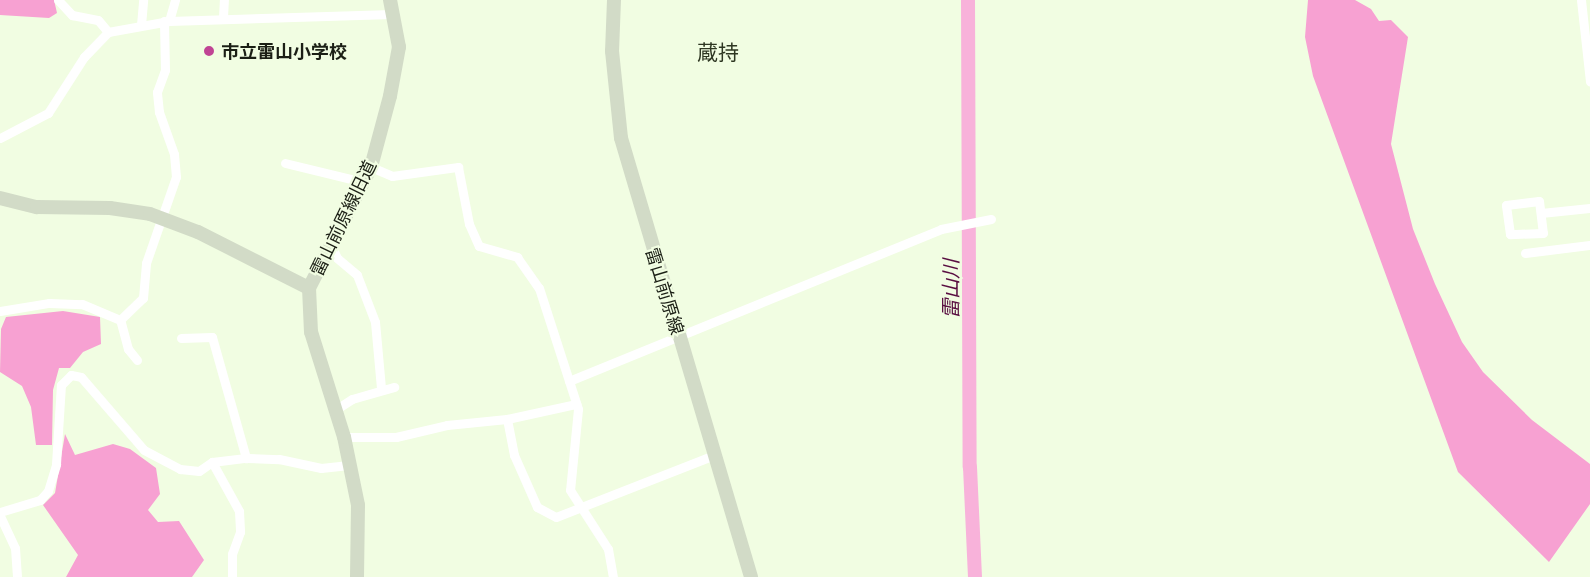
<!DOCTYPE html>
<meta charset="utf-8">
<style>
body{margin:0}
#map{position:relative;width:1590px;height:577px;overflow:hidden;background:#f1fde2;font-family:Manrope,"Noto Sans JP",sans-serif}
div>[style]{position:absolute}
.forest>*{inset:0;background:#f7a1d2}
.river>*{height:14px;margin:-7px;padding:0 7px;transform-origin:7px;border-radius:7px;background:#f8b2da}
.street>*{height:9px;margin:-4.5px;padding:0 4.5px;transform-origin:4.5px;border-radius:4.5px;background:#fff}
.secondary>*{height:14px;margin:-7px;padding:0 7px;transform-origin:7px;border-radius:7px;background:#d2dbc7}
.dots>*{width:16px;height:16px;translate:-50% -50%;box-sizing:border-box;border:3px solid #f1fde2;border-radius:50%}
span{translate:-50% -50%;white-space:nowrap;text-align:center;line-height:1.15;-webkit-text-stroke:4.5px #f1fde2;paint-order:stroke}
.poi-label{font-size:18px;color:#1b1f15;font-weight:700}
.left{translate:0 -50%;text-align:left}
.street-label{font-size:18px;color:#1b1f15}
.water-label{font-size:20px;color:#590e41;font-style:italic}
.quarter-label{font-size:21px;color:#2e3722}
</style>
<div id="map">
<div class="forest">
<div style="clip-path:polygon(0 0,54px 0,57px 13px,49px 18px,0 15px)"></div>
<div style="clip-path:polygon(1308px 0,1355px 0,1371px 9px,1379px 21px,1391px 20px,1408px 37px,1391px 144px,1413px 229px,1435px 284px,1462px 342px,1483px 372px,1532px 420px,1590px 464px,1590px 504px,1549px 562px,1458px 472px,1313px 76px,1305px 37px)"></div>
<div style="clip-path:polygon(63px 311px,100px 317px,101px 344px,83px 352px,70px 368px,59px 368px,53px 390px,52px 445px,36px 445px,31px 407px,22px 386px,0 372px,1px 329px,6px 317px)"></div>
<div style="clip-path:polygon(65px 434px,75px 455px,113px 444px,130px 449px,156px 468px,160px 494px,148px 510px,158px 522px,179px 521px,204px 560px,192px 577px,66px 577px,78px 555px,43px 505px,55px 493px)"></div>
</div>
<div class="river">
<div style="left:968px;top:0;width:467px;rotate:89.8deg"></div>
<div style="left:970px;top:467px;width:110px;rotate:87.4deg"></div>
</div>
<div class="street">
<div style="left:58px;top:0;width:21px;rotate:47deg"></div>
<div style="left:72px;top:15px;width:26px;rotate:11deg"></div>
<div style="left:98px;top:20px;width:16px;rotate:50deg"></div>
<div style="left:1581px;top:0;width:82px;rotate:83.7deg"></div>
<div style="left:223px;top:17px;width:17px;rotate:-87deg"></div>
<div style="left:169px;top:21px;width:22px;rotate:-74deg"></div>
<div style="left:141px;top:25px;width:25px;rotate:-85deg"></div>
<div style="left:0;top:138px;width:54px;rotate:-27.5deg"></div>
<div style="left:48px;top:113px;width:67px;rotate:-57.3deg"></div>
<div style="left:84px;top:57px;width:35px;rotate:-46deg"></div>
<div style="left:108px;top:32px;width:62px;rotate:-10.2deg"></div>
<div style="left:169px;top:21px;width:223px;rotate:-1.8deg"></div>
<div style="left:285px;top:163px;width:80px;rotate:13.7deg"></div>
<div style="left:371px;top:167px;width:23px;rotate:23deg"></div>
<div style="left:392px;top:176px;width:67px;rotate:-7.8deg"></div>
<div style="left:458px;top:167px;width:58px;rotate:79.1deg"></div>
<div style="left:469px;top:224px;width:24px;rotate:66deg"></div>
<div style="left:479px;top:246px;width:40px;rotate:16deg"></div>
<div style="left:517px;top:257px;width:38px;rotate:55deg"></div>
<div style="left:539px;top:288px;width:127px;rotate:72.1deg"></div>
<div style="left:578px;top:409px;width:81px;rotate:95.6deg"></div>
<div style="left:570px;top:490px;width:70px;rotate:57.2deg"></div>
<div style="left:608px;top:549px;width:28px;rotate:80deg"></div>
<div style="left:1539px;top:201px;width:32px;rotate:83deg"></div>
<div style="left:1543px;top:233px;width:33px;rotate:178deg"></div>
<div style="left:1510px;top:234px;width:29px;rotate:-98deg"></div>
<div style="left:1506px;top:205px;width:33px;rotate:-7deg"></div>
<div style="left:1541px;top:213px;width:49px;rotate:-5.8deg"></div>
<div style="left:331px;top:245px;width:14px;rotate:65deg"></div>
<div style="left:337px;top:258px;width:26px;rotate:40deg"></div>
<div style="left:357px;top:275px;width:50px;rotate:69deg"></div>
<div style="left:375px;top:322px;width:66px;rotate:84.8deg"></div>
<div style="left:1525px;top:253px;width:65px;rotate:-7deg"></div>
<div style="left:0;top:311px;width:50px;rotate:-9.3deg"></div>
<div style="left:49px;top:303px;width:33px;rotate:2deg"></div>
<div style="left:82px;top:304px;width:41px;rotate:22.8deg"></div>
<div style="left:181px;top:338px;width:31px;rotate:-2deg"></div>
<div style="left:212px;top:337px;width:126px;rotate:74.3deg"></div>
<div style="left:137px;top:360px;width:14px;rotate:-129deg"></div>
<div style="left:128px;top:349px;width:30px;rotate:-105deg"></div>
<div style="left:120px;top:320px;width:32px;rotate:-44deg"></div>
<div style="left:143px;top:298px;width:35px;rotate:-85deg"></div>
<div style="left:146px;top:263px;width:91px;rotate:-70.8deg"></div>
<div style="left:176px;top:177px;width:23px;rotate:-95deg"></div>
<div style="left:174px;top:154px;width:45px;rotate:-109.7deg"></div>
<div style="left:159px;top:112px;width:20px;rotate:-96deg"></div>
<div style="left:157px;top:92px;width:23px;rotate:-70deg"></div>
<div style="left:165px;top:70px;width:49px;rotate:-91.2deg"></div>
<div style="left:569px;top:381px;width:402px;rotate:-22.2deg"></div>
<div style="left:941px;top:229px;width:51px;rotate:-11.3deg"></div>
<div style="left:335px;top:410px;width:20px;rotate:-33deg"></div>
<div style="left:352px;top:399px;width:44px;rotate:-15.9deg"></div>
<div style="left:507px;top:419px;width:71px;rotate:-12.3deg"></div>
<div style="left:344px;top:437px;width:52px"></div>
<div style="left:396px;top:437px;width:52px;rotate:-13.2deg"></div>
<div style="left:447px;top:425px;width:60px;rotate:-5.7deg"></div>
<div style="left:507px;top:419px;width:37px;rotate:79deg"></div>
<div style="left:514px;top:455px;width:57px;rotate:66.1deg"></div>
<div style="left:537px;top:507px;width:21px;rotate:28deg"></div>
<div style="left:556px;top:517px;width:170px;rotate:-21.4deg"></div>
<div style="left:212px;top:462px;width:56px;rotate:61.1deg"></div>
<div style="left:239px;top:511px;width:21px;rotate:87deg"></div>
<div style="left:240px;top:532px;width:23px;rotate:110deg"></div>
<div style="left:232px;top:554px;width:23px;rotate:90deg"></div>
<div style="left:0;top:512px;width:42px;rotate:-16.7deg"></div>
<div style="left:40px;top:500px;width:12px;rotate:-48deg"></div>
<div style="left:48px;top:491px;width:28px;rotate:-73deg"></div>
<div style="left:56px;top:464px;width:79px;rotate:-86.4deg"></div>
<div style="left:61px;top:385px;width:14px;rotate:-45deg"></div>
<div style="left:71px;top:375px;width:10px;rotate:11deg"></div>
<div style="left:81px;top:377px;width:96px;rotate:49.2deg"></div>
<div style="left:144px;top:450px;width:41px;rotate:27.8deg"></div>
<div style="left:180px;top:469px;width:19px;rotate:6deg"></div>
<div style="left:199px;top:471px;width:16px;rotate:-35deg"></div>
<div style="left:212px;top:462px;width:34px;rotate:-7deg"></div>
<div style="left:246px;top:458px;width:33px;rotate:2deg"></div>
<div style="left:279px;top:459px;width:43px;rotate:12.1deg"></div>
<div style="left:321px;top:468px;width:28px;rotate:-6deg"></div>
<div style="left:0;top:516px;width:35px;rotate:65deg"></div>
<div style="left:15px;top:548px;width:29px;rotate:86deg"></div>
</div>
<div class="secondary">
<div style="left:614px;top:0;width:51px;rotate:92.2deg"></div>
<div style="left:612px;top:51px;width:87px;rotate:84.1deg"></div>
<div style="left:621px;top:138px;width:458px;rotate:73.5deg"></div>
<div style="left:0;top:198px;width:38px;rotate:14deg"></div>
<div style="left:37px;top:207px;width:73px;rotate:0.8deg"></div>
<div style="left:110px;top:208px;width:40px;rotate:8.5deg"></div>
<div style="left:150px;top:214px;width:51px;rotate:20.6deg"></div>
<div style="left:198px;top:232px;width:124px;rotate:26.8deg"></div>
<div style="left:357px;top:577px;width:72px;rotate:-89.2deg"></div>
<div style="left:358px;top:505px;width:69px;rotate:-101.6deg"></div>
<div style="left:344px;top:437px;width:110px;rotate:-107.4deg"></div>
<div style="left:311px;top:332px;width:44px;rotate:-92.6deg"></div>
<div style="left:309px;top:288px;width:136px;rotate:-62.9deg"></div>
<div style="left:371px;top:167px;width:73px;rotate:-75deg"></div>
<div style="left:390px;top:96px;width:50px;rotate:-79.6deg"></div>
<div style="left:399px;top:47px;width:48px;rotate:-100.8deg"></div>
</div>
<div class="dots">
<div style="left:209px;top:51px;background:#c04494"></div>
</div>
<div class="poi-label">
<span class="left" style="left:221px;top:51px">市立雷山小学校</span>
</div>
<div class="street-label">
<span style="left:343px;top:218px;rotate:-64deg">雷山前原線旧道</span>
<span style="left:665px;top:291px;rotate:73deg">雷山前原線</span>
</div>
<div class="water-label">
<span style="left:950px;top:289px;rotate:-90deg">雷山川</span>
</div>
<div class="quarter-label">
<span style="left:718px;top:52px">蔵持</span>
</div>
</div>
